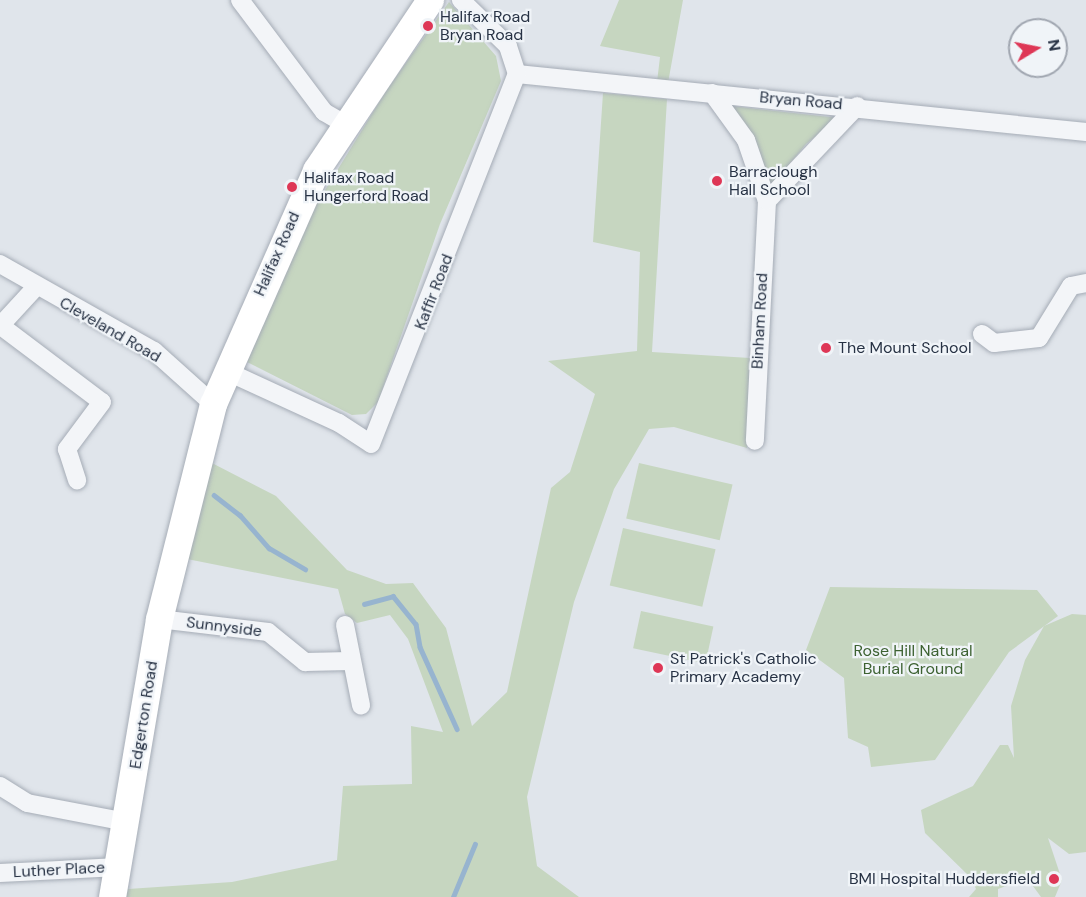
<!DOCTYPE html>
<style>
body{margin:0}
#map{position:relative;width:1086px;height:897px;overflow:hidden;background:#e0e5eb;font-family:"DM Sans",sans-serif}
div>[style]{position:absolute}
.green>*{inset:0;background:#c6d6c0;transform-origin:0 0}
.stream>*{height:4.5px;margin:-2.25px;padding:0 2.25px;transform-origin:2.25px;border-radius:2.25px;background:#97b4cf}
.roads{filter:drop-shadow(0 0 2px #a5acb6) drop-shadow(0 0 2px #a5acb6)}
.minor>*{height:18px;margin:-9px;padding:0 9px;transform-origin:9px;border-radius:9px;background:#f3f5f8}
.highway>*{height:27px;margin:-13.5px;padding:0 13.5px;transform-origin:13.5px;border-radius:13.5px;background:#fff}
.dots>*{width:16px;height:16px;translate:-50% -50%;box-sizing:border-box;border:3px solid #f0f4f8;border-radius:50%}
span{translate:-50% -50%;white-space:nowrap;text-align:center;line-height:1.15;-webkit-text-stroke:4.5px #f0f4f8;paint-order:stroke}
.poi-label{font-size:16px;color:#273244}
.left{translate:0 -50%;text-align:left}
.right{translate:-100% -50%;text-align:right}
.street-label{font-size:16px;color:#273244}
.park-label{font-size:16px;color:#3d6232}
.north{position:absolute;left:1008px;top:18px;width:60px;height:60px;box-sizing:border-box;background:#f0f4f8;border:2px solid #a0a6b0;border-radius:50%;rotate:80deg;font-size:16px;font-weight:700;line-height:24px;text-align:center;color:#273244}
.north::after{content:'';display:block;margin:auto;width:21px;height:27px;background:#de3756;clip-path:polygon(50% 0,100% 100%,50% 72%,0 100%)}
</style>
<div id="map">
<div class="green">
<div style="clip-path:polygon(619px 0,683px 0,668px 83px,657px 82px,660px 57px,600px 46px)"></div>
<div style="clip-path:polygon(449px 2px,496px 56px,501px 81px,440px 224px,378px 402px,366px 414px,352px 415px,247px 362px,314px 208px,386px 91px)"></div>
<div style="clip-path:polygon(603px 93px,667px 99px,652px 352px,750px 358px,747px 448px,674px 427px,649px 429px,614px 489px,574px 602px,527px 797px,537px 866px,579px 897px,126px 897px,128px 889px,232px 882px,337px 860px,343px 786px,412px 784px,411px 726px,443px 732px,408px 639px,390px 615px,357px 623px,345px 614px,338px 589px,187px 559px,210px 462px,276px 496px,347px 570px,386px 584px,413px 583px,446px 628px,472px 726px,507px 692px,551px 488px,570px 472px,595px 394px,548px 361px,637px 351px,640px 252px,593px 242px)"></div>
<div style="clip-path:polygon(731px 106px,839px 118px,806px 144px,771px 187px)"></div>
<div style="left:639px;top:463px;width:96px;height:57px;rotate:13deg"></div>
<div style="left:623px;top:528px;width:95px;height:59px;rotate:13deg"></div>
<div style="clip-path:polygon(830px 587px,1037px 590px,1058px 616px,1009px 652px,935px 760px,871px 767px,868px 747px,848px 738px,844px 678px,806px 650px)"></div>
<div style="left:641px;top:611px;width:74px;height:38px;rotate:12deg"></div>
<div style="clip-path:polygon(1072px 614px,1086px 615px,1086px 852px,1069px 854px,1048px 838px,1062px 880px,1055px 897px,1041px 897px,1027px 878px,998px 889px,998px 897px,969px 897px,976px 889px,971px 878px,925px 833px,921px 810px,973px 786px,1000px 745px,1008px 745px,1014px 758px,1011px 706px,1025px 660px,1044px 626px)"></div>
</div>
<div class="stream">
<div style="left:214px;top:495px;width:33px;rotate:38deg"></div>
<div style="left:240px;top:515px;width:44px;rotate:48.7deg"></div>
<div style="left:269px;top:548px;width:42px;rotate:30.3deg"></div>
<div style="left:364px;top:604px;width:30px;rotate:-15deg"></div>
<div style="left:393px;top:596px;width:36px;rotate:51deg"></div>
<div style="left:416px;top:624px;width:23px;rotate:80deg"></div>
<div style="left:420px;top:647px;width:90px;rotate:65.7deg"></div>
<div style="left:453px;top:897px;width:57px;rotate:-67.5deg"></div>
</div>
<div class="roads">
<div class="minor">
<div style="left:240px;top:0;width:140px;rotate:53.1deg"></div>
<div style="left:324px;top:112px;width:22px;rotate:30deg"></div>
<div style="left:517px;top:74px;width:572px;rotate:5.82deg"></div>
<div style="left:712px;top:93px;width:58px;rotate:54.1deg"></div>
<div style="left:746px;top:140px;width:65px;rotate:71deg"></div>
<div style="left:767px;top:201px;width:240px;rotate:92.9deg"></div>
<div style="left:767px;top:201px;width:131px;rotate:-46.5deg"></div>
<div style="left:0;top:264px;width:177px;rotate:29.5deg"></div>
<div style="left:154px;top:351px;width:79px;rotate:41.9deg"></div>
<div style="left:0;top:326px;width:52px;rotate:-47.4deg"></div>
<div style="left:1px;top:326px;width:126px;rotate:37deg"></div>
<div style="left:102px;top:402px;width:59px;rotate:126.7deg"></div>
<div style="left:67px;top:449px;width:33px;rotate:72deg"></div>
<div style="left:982px;top:334px;width:15px;rotate:37deg"></div>
<div style="left:994px;top:343px;width:45px;rotate:-6.3deg"></div>
<div style="left:1039px;top:338px;width:61px;rotate:-58.4deg"></div>
<div style="left:1071px;top:286px;width:15px;rotate:-11deg"></div>
<div style="left:226px;top:371px;width:124px;rotate:24.7deg"></div>
<div style="left:339px;top:423px;width:38px;rotate:33deg"></div>
<div style="left:371px;top:444px;width:398px;rotate:-68.5deg"></div>
<div style="left:517px;top:74px;width:29px;rotate:-108deg"></div>
<div style="left:508px;top:46px;width:66px;rotate:-135.6deg"></div>
<div style="left:159px;top:619px;width:110px;rotate:6.8deg"></div>
<div style="left:268px;top:632px;width:48px;rotate:39deg"></div>
<div style="left:305px;top:662px;width:45px;rotate:-1.3deg"></div>
<div style="left:345px;top:625px;width:82px;rotate:78.7deg"></div>
<div style="left:0;top:786px;width:32px;rotate:32deg"></div>
<div style="left:27px;top:803px;width:102px;rotate:10.8deg"></div>
<div style="left:0;top:873px;width:119px;rotate:-2.9deg"></div>
</div>
<div class="highway">
<div style="left:112px;top:897px;width:282px;rotate:-80.4deg"></div>
<div style="left:159px;top:619px;width:222px;rotate:-75.9deg"></div>
<div style="left:213px;top:404px;width:256px;rotate:-66.2deg"></div>
<div style="left:316px;top:170px;width:205px;rotate:-56.2deg"></div>
</div>
</div>
<div class="dots">
<div style="left:428px;top:26px;background:#de3756"></div>
<div style="left:717px;top:181px;background:#de3756"></div>
<div style="left:292px;top:187px;background:#de3756"></div>
<div style="left:826px;top:348px;background:#de3756"></div>
<div style="left:658px;top:668px;background:#de3756"></div>
<div style="left:1054px;top:879px;background:#de3756"></div>
</div>
<div class="poi-label">
<span class="left" style="left:440px;top:26px">Halifax Road<br>Bryan Road</span>
<span class="left" style="left:729px;top:181px">Barraclough<br>Hall School</span>
<span class="left" style="left:304px;top:187px">Halifax Road<br>Hungerford Road</span>
<span class="left" style="left:838px;top:348px">The Mount School</span>
<span class="left" style="left:670px;top:668px">St Patrick's Catholic<br>Primary Academy</span>
<span class="right" style="left:1040px;top:879px">BMI Hospital Huddersfield</span>
</div>
<div class="street-label">
<span style="left:801px;top:101px;rotate:5deg">Bryan Road</span>
<span style="left:277px;top:254px;rotate:-66deg">Halifax Road</span>
<span style="left:434px;top:292px;rotate:-69deg">Kaffir Road</span>
<span style="left:760px;top:321px;rotate:-87deg">Binham Road</span>
<span style="left:110px;top:330px;rotate:30deg">Cleveland Road</span>
<span style="left:224px;top:627px;rotate:7deg">Sunnyside</span>
<span style="left:144px;top:715px;rotate:-81deg">Edgerton Road</span>
<span style="left:59px;top:870px;rotate:-3deg">Luther Place</span>
</div>
<div class="park-label">
<span style="left:913px;top:660px">Rose Hill Natural<br>Burial Ground</span>
</div>
<div class="north">N</div>
</div>
